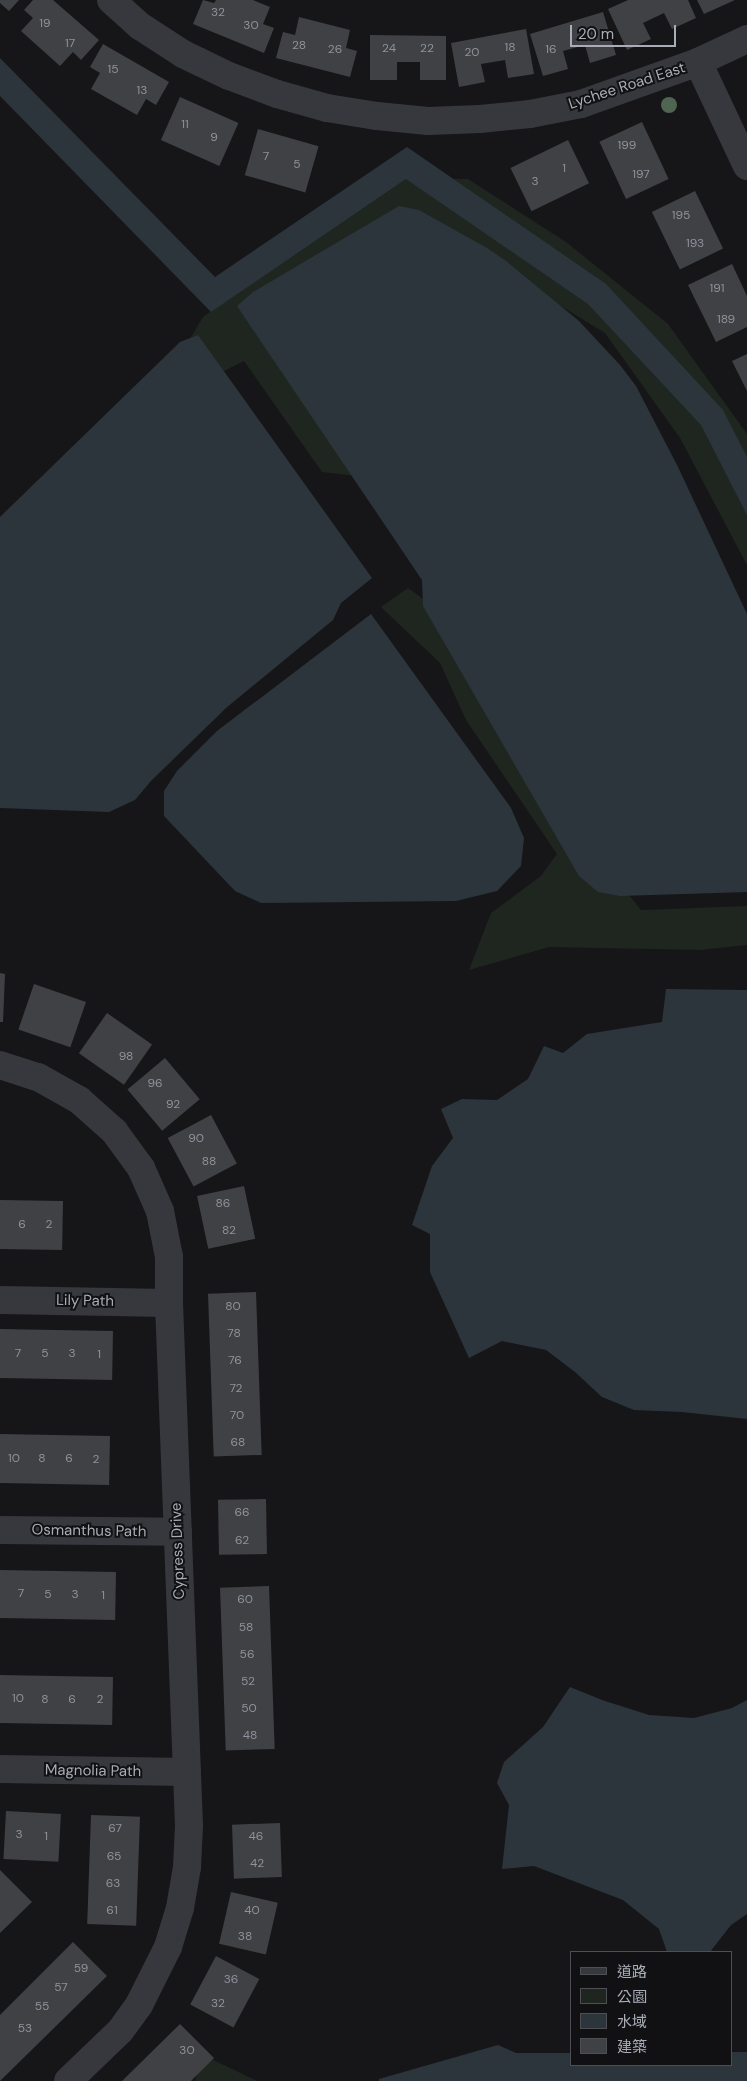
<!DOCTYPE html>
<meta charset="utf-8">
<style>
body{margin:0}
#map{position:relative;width:747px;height:2081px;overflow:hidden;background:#161618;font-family:"DM Sans","Noto Sans TC",sans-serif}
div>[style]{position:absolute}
.green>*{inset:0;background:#1e261f}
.water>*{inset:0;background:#2c353c}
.building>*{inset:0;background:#404145;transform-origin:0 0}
.minor>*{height:28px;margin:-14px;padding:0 14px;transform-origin:14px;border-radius:14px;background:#37383d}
.trees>*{width:16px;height:16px;margin:-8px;border-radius:50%;background:#506452}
span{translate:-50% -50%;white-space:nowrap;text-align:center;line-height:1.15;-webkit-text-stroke:4px #111113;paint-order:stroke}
.number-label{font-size:12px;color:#8e929b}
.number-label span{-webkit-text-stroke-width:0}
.street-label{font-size:15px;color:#a8adb8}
.legend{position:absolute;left:570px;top:1951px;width:162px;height:115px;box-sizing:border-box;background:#111113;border:1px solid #4d4f55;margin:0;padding:6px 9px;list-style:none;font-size:15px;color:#a8adb8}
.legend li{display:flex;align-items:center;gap:10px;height:25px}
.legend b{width:25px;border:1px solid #4d4f55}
.scale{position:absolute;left:570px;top:25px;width:106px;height:22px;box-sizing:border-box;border:2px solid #a8adb8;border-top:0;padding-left:6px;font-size:15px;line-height:18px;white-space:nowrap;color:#a8adb8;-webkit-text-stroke:4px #111113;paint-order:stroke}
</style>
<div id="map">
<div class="green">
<div style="clip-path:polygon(406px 179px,468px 179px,566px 242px,668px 324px,747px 434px,747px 565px,680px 438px,605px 333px,466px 248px,384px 479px,322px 472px,244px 361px,192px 387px,167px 377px,203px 317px)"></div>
<div style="clip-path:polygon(408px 588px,455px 622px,608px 869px,641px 910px,747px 906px,747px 945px,700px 950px,549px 947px,469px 970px,491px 913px,541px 876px,557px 854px,466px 720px,440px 663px,381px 607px)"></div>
<div style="clip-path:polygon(203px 2055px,257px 2081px,195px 2081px)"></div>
</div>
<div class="water">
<div style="clip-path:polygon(0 58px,215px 277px,407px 147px,606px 284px,723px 410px,747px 457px,747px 515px,701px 425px,588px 304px,406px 179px,211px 312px,0 96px)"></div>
<div style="clip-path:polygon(399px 206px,419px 210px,487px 248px,506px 261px,579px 321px,620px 365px,636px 386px,678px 467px,747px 614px,747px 892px,620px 896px,598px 892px,579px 876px,423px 606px,422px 580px,237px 306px,253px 292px)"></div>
<div style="clip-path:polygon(198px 335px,372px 578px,341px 603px,333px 620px,226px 708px,151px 781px,135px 800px,109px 812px,0 808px,0 517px,180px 342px)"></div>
<div style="clip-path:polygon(371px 614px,511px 808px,524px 838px,521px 866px,497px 891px,456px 901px,261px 903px,235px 891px,164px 816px,164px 791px,177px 771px,217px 731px)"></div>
<div style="clip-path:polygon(666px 989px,747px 990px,747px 1419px,682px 1412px,634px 1410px,602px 1397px,575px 1372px,546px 1350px,502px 1341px,469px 1358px,430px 1272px,430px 1234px,412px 1225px,432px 1166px,453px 1138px,441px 1109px,462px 1099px,497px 1100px,528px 1079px,544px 1046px,563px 1053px,587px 1034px,662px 1022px)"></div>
<div style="clip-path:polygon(570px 1687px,602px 1700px,649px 1715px,694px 1718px,732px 1708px,747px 1700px,747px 1914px,731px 1925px,710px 1952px,667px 1952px,659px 1929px,623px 1900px,534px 1866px,502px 1869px,509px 1805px,497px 1783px,504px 1762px,543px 1727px)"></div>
<div style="clip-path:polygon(498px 2045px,516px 2053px,571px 2053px,571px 2065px,731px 2065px,731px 2052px,747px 2052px,747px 2081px,379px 2081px,379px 2079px)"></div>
</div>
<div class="building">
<div style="clip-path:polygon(0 0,19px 0,9px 11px,0 3px)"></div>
<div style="clip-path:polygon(33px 0,53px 0,99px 40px,81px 60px,73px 52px,60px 66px,21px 31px,33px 18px,24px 10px)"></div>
<div style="clip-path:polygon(203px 0,214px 3px,216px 0,253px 0,270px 7px,263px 24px,274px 28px,264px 53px,193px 24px)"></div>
<div style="clip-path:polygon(628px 0,688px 0,696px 18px,672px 29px,664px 13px,643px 23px,651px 39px,627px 50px,608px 9px)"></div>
<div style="clip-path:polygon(697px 0,735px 0,704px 14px)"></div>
<div style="clip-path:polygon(603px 12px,616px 55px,590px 63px,585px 45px,563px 51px,568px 69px,543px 76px,530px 34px)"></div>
<div style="clip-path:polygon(299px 17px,350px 30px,346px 48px,357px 51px,350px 77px,276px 58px,283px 32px,295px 35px)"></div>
<div style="clip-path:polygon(526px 29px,534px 74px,508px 78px,505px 60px,481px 64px,485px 82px,459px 87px,451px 43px)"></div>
<div style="clip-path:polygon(370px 35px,446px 36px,446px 80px,420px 80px,420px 62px,397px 62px,397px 80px,370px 80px)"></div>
<div style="clip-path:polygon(103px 44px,169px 82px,156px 105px,146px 99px,137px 115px,91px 89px,100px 73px,90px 67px)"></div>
<div style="left:180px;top:97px;width:64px;height:47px;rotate:24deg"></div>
<div style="left:642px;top:122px;width:63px;height:47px;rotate:65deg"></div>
<div style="left:258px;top:129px;width:63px;height:48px;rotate:16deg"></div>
<div style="left:568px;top:140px;width:48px;height:64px;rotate:64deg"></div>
<div style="left:695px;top:191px;width:64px;height:48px;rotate:64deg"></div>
<div style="clip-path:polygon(732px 264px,747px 296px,747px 327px,716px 342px,688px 285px)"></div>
<div style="clip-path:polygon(747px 354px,747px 391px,732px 361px)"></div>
<div style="clip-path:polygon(0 973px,5px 974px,3px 1022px,0 1022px)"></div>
<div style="left:34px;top:984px;width:55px;height:48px;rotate:19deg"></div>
<div style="left:107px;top:1013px;width:55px;height:49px;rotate:35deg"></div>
<div style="left:165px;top:1058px;width:54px;height:49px;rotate:50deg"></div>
<div style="left:211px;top:1115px;width:55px;height:49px;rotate:62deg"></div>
<div style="left:244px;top:1186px;width:54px;height:48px;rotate:78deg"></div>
<div style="left:0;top:1200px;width:63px;height:49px;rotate:1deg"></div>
<div style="left:256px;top:1292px;width:163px;height:48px;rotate:88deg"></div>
<div style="left:0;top:1329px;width:113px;height:49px;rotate:1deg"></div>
<div style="left:0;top:1434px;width:110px;height:49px;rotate:1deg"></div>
<div style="left:266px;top:1499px;width:55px;height:48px;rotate:89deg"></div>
<div style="left:0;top:1570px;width:116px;height:48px;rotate:1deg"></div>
<div style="left:269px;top:1586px;width:163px;height:49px;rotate:88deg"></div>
<div style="left:0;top:1675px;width:113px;height:48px;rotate:1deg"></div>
<div style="left:6px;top:1811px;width:55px;height:48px;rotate:3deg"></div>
<div style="left:91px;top:1815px;width:49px;height:109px;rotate:2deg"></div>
<div style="left:280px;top:1823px;width:54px;height:48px;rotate:88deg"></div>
<div style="clip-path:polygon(0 1870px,32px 1902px,0 1933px)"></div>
<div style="left:231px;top:1892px;width:48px;height:53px;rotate:13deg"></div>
<div style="clip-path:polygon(73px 1942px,107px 1976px,0 2081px,0 2015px)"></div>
<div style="left:216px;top:1956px;width:49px;height:55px;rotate:28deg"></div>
<div style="clip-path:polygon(180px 2024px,214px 2058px,191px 2081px,122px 2081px)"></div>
</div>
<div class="minor">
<div style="left:111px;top:0;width:39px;rotate:42deg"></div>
<div style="left:140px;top:26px;width:51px;rotate:33.1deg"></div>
<div style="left:183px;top:54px;width:51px;rotate:25.6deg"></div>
<div style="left:229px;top:76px;width:51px;rotate:20.6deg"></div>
<div style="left:277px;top:94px;width:52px;rotate:15.6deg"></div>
<div style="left:327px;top:108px;width:51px;rotate:9.1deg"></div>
<div style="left:377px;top:116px;width:51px;rotate:5.6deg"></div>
<div style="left:428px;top:121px;width:52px;rotate:-2.2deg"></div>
<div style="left:480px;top:119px;width:50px;rotate:-5.7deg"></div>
<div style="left:530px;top:114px;width:52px;rotate:-11.1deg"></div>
<div style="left:581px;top:104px;width:124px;rotate:-19.7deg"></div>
<div style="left:698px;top:62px;width:54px;rotate:-25.1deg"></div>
<div style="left:698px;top:62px;width:115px;rotate:64.8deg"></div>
<div style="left:0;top:1065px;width:40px;rotate:18deg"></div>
<div style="left:38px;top:1077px;width:47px;rotate:29.3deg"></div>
<div style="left:79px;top:1100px;width:47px;rotate:41.5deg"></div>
<div style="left:114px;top:1131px;width:46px;rotate:53.9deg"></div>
<div style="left:141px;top:1168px;width:47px;rotate:66.2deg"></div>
<div style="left:160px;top:1211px;width:47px;rotate:78.9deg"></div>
<div style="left:169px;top:1257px;width:46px;rotate:90deg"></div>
<div style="left:169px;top:1303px;width:523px;rotate:87.81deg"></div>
<div style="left:189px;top:1826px;width:41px;rotate:92.8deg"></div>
<div style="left:187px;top:1867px;width:42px;rotate:99.7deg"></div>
<div style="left:180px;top:1908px;width:41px;rotate:107.1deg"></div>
<div style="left:168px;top:1947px;width:65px;rotate:116.6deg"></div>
<div style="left:139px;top:2005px;width:32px;rotate:126deg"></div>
<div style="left:120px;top:2031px;width:72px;rotate:136.1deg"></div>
<div style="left:0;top:1300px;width:169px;rotate:1deg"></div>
<div style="left:0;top:1530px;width:178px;rotate:0.6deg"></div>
<div style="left:0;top:1769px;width:187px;rotate:0.9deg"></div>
</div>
<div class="trees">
<div style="left:669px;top:105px"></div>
</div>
<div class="number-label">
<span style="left:218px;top:13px">32</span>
<span style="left:45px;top:24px">19</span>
<span style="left:251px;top:26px">30</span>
<span style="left:70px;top:44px">17</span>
<span style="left:299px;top:46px">28</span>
<span style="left:510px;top:48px">18</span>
<span style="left:389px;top:49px">24</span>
<span style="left:427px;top:49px">22</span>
<span style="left:335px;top:50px">26</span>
<span style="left:551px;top:50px">16</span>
<span style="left:472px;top:53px">20</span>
<span style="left:113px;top:70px">15</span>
<span style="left:142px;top:91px">13</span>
<span style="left:185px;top:125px">11</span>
<span style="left:214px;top:138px">9</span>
<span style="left:627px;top:146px">199</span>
<span style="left:266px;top:157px">7</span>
<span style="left:297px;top:165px">5</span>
<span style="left:564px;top:169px">1</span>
<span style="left:641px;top:175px">197</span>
<span style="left:535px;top:182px">3</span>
<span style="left:681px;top:216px">195</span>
<span style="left:695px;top:244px">193</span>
<span style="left:717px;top:289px">191</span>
<span style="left:726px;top:320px">189</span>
<span style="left:126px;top:1057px">98</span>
<span style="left:155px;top:1084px">96</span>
<span style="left:173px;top:1105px">92</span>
<span style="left:196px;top:1139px">90</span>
<span style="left:209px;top:1162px">88</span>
<span style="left:223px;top:1204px">86</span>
<span style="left:22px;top:1225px">6</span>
<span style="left:49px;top:1225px">2</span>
<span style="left:229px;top:1231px">82</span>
<span style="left:233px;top:1307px">80</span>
<span style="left:234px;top:1334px">78</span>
<span style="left:18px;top:1354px">7</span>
<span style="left:45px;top:1354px">5</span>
<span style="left:72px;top:1354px">3</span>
<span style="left:99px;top:1355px">1</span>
<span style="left:235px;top:1361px">76</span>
<span style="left:236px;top:1389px">72</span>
<span style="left:237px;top:1416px">70</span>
<span style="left:238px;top:1443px">68</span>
<span style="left:14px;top:1459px">10</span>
<span style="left:42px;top:1459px">8</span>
<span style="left:69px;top:1459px">6</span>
<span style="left:96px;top:1460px">2</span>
<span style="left:242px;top:1513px">66</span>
<span style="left:242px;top:1541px">62</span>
<span style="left:21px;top:1594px">7</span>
<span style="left:48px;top:1595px">5</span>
<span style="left:75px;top:1595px">3</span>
<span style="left:103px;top:1596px">1</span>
<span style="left:245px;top:1600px">60</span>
<span style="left:246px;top:1628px">58</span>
<span style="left:247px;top:1655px">56</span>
<span style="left:248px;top:1682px">52</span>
<span style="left:18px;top:1699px">10</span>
<span style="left:45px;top:1700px">8</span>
<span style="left:72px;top:1700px">6</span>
<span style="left:100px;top:1700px">2</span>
<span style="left:249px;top:1709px">50</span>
<span style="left:250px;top:1736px">48</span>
<span style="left:115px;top:1829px">67</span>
<span style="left:19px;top:1835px">3</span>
<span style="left:46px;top:1837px">1</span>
<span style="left:256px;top:1837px">46</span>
<span style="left:114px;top:1857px">65</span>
<span style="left:257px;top:1864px">42</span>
<span style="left:113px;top:1884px">63</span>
<span style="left:112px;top:1911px">61</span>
<span style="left:252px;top:1911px">40</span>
<span style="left:245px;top:1937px">38</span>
<span style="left:81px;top:1969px">59</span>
<span style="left:231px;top:1980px">36</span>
<span style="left:61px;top:1988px">57</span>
<span style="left:218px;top:2004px">32</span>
<span style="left:42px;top:2007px">55</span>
<span style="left:25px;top:2029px">53</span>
<span style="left:187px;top:2051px">30</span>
</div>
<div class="street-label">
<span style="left:627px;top:86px;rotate:-18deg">Lychee Road East</span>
<span style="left:85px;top:1301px;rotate:1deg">Lily Path</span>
<span style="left:89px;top:1531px;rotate:1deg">Osmanthus Path</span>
<span style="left:178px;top:1551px;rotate:-92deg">Cypress Drive</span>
<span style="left:93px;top:1771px;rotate:1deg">Magnolia Path</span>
</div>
<ul class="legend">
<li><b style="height:6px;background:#37383d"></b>道路</li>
<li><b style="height:14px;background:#1e261f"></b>公園</li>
<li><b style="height:14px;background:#2c353c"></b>水域</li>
<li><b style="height:14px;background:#404145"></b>建築</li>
</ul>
<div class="scale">20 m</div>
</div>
